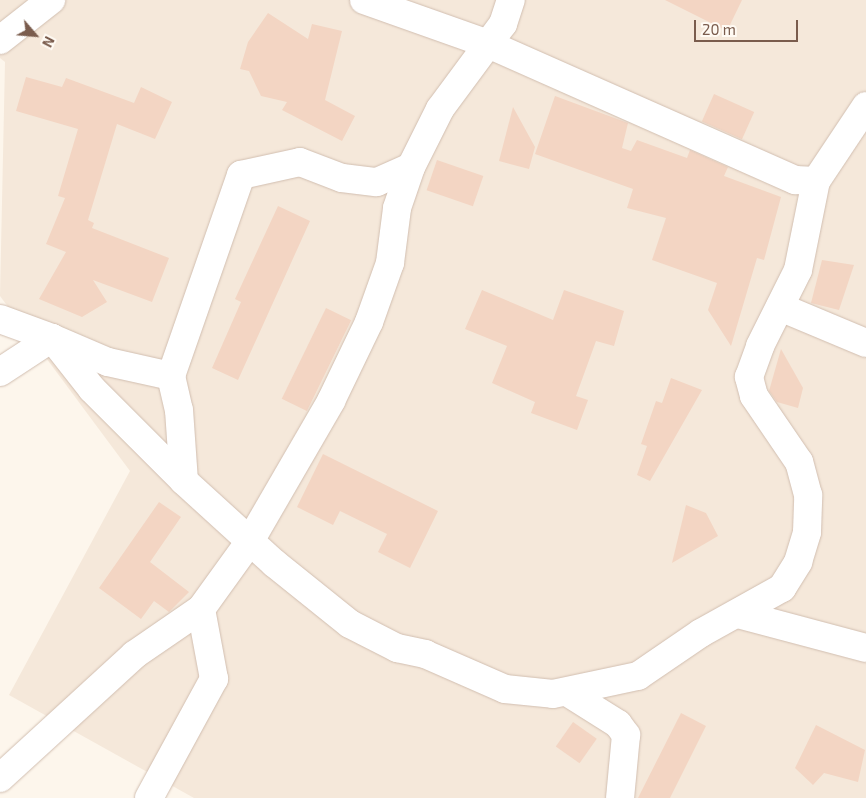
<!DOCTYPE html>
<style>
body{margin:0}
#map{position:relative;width:866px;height:798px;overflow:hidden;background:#fdf6ec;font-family:"Exo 2",sans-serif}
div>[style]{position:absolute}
.residential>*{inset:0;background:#f5e8da}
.building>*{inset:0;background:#f3d5c3;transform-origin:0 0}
.roads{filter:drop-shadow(0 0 1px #d1beb0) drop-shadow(0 0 1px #d1beb0)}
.street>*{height:28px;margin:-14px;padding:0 14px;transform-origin:14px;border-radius:14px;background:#fff}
span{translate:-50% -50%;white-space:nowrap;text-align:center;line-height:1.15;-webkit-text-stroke:4px #fffaf3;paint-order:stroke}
.north{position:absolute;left:10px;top:10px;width:50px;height:50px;-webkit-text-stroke:4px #fffaf3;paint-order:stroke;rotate:117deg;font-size:14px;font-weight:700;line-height:20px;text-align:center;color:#7a5c4d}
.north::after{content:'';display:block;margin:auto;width:18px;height:22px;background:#7a5c4d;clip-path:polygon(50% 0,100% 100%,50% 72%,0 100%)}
.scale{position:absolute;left:694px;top:20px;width:104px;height:22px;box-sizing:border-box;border:2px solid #7a5c4d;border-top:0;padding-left:6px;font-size:15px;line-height:18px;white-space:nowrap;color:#7a5c4d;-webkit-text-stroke:4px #fffaf3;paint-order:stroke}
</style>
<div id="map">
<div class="residential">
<div style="clip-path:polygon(0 0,866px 0,866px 798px,194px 798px,9px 695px,130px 471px,0 296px,5px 62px,0 58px)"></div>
</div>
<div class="building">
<div style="clip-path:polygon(665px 0,742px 0,727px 31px)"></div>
<div style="clip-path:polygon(268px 13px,308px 39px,312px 24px,342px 31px,325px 100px,355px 116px,342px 141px,282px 110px,287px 102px,261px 96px,249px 71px,240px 69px,248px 42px)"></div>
<div style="clip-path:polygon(26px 77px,62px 87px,66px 78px,134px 103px,141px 87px,172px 102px,155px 139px,117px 124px,88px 220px,94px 223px,92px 228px,169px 258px,152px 302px,93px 280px,107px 302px,82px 317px,39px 299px,66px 252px,46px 244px,65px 198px,58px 196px,78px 129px,16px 111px)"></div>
<div style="left:714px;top:94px;width:44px;height:30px;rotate:24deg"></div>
<div style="clip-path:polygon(555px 96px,628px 123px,622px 148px,631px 151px,637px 140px,687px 158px,690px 150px,728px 167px,724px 176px,781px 197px,764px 260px,757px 258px,731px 346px,708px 310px,717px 283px,652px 260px,666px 218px,627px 208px,633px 189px,535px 154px)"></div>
<div style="clip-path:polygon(513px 107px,535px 147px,529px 169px,499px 161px)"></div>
<div style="left:437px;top:160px;width:49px;height:32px;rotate:19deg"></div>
<div style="clip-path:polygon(278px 206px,310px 221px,238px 380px,212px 368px,241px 302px,235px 299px)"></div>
<div style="clip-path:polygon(822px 260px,854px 265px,839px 310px,811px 303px)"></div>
<div style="clip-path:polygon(482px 290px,553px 320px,564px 290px,624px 311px,614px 346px,596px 341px,576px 396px,588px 400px,577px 430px,531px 413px,535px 402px,492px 383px,507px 346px,465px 329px)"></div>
<div style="left:326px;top:308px;width:28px;height:101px;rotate:26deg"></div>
<div style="clip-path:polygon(781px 349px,803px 388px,798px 408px,777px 402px,769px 391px)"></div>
<div style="clip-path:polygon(671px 378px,702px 390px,650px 481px,637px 475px,647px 446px,641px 444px,656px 401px,662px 403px)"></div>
<div style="clip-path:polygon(323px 454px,438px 511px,410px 568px,378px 552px,387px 534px,340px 511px,333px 525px,297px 507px)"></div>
<div style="clip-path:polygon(159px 502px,181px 517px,150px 562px,189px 592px,169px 612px,154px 601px,141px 619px,99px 588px)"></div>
<div style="clip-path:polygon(686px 505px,706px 513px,718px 536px,672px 563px)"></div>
<div style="clip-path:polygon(681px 713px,706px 726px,670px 798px,638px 798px)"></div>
<div style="left:573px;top:722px;width:29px;height:30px;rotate:35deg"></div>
<div style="clip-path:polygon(816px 725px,865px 750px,858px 782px,824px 773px,813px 785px,795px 768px)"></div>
</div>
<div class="roads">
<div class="street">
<div style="left:364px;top:0;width:132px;rotate:19.5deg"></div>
<div style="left:488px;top:44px;width:336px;rotate:23.9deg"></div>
<div style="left:795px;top:180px;width:21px;rotate:3deg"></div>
<div style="left:0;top:40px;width:65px;rotate:-38.1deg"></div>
<div style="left:780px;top:307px;width:93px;rotate:22.7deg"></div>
<div style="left:0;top:319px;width:55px;rotate:20.1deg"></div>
<div style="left:52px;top:338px;width:65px;rotate:51.9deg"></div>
<div style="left:92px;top:389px;width:130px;rotate:45deg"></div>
<div style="left:184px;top:481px;width:122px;rotate:42.3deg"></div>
<div style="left:274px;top:563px;width:97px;rotate:38.8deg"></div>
<div style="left:350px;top:624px;width:53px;rotate:27.1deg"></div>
<div style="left:397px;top:648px;width:29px;rotate:12deg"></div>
<div style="left:425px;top:654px;width:87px;rotate:23.6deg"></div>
<div style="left:505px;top:689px;width:48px;rotate:5.9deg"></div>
<div style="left:553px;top:694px;width:87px;rotate:-12deg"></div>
<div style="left:638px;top:676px;width:76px;rotate:-34.3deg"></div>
<div style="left:701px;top:633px;width:93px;rotate:-29.1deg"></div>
<div style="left:782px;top:588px;width:31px;rotate:-58deg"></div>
<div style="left:798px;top:562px;width:31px;rotate:-73deg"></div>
<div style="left:807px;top:532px;width:37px;rotate:-88deg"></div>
<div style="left:808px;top:495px;width:34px;rotate:-105deg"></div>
<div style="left:799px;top:462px;width:80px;rotate:-124.3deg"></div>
<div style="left:754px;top:396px;width:20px;rotate:-105deg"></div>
<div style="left:749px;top:377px;width:33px;rotate:-70deg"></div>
<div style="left:760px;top:346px;width:85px;rotate:-63.4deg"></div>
<div style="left:798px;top:270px;width:91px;rotate:-78.6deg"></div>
<div style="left:816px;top:181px;width:90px;rotate:-56.3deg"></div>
<div style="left:0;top:372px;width:62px;rotate:-33.2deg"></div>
<div style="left:52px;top:338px;width:61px;rotate:23.2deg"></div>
<div style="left:108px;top:362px;width:65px;rotate:12.5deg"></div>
<div style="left:171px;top:376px;width:213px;rotate:-70.8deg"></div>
<div style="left:241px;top:175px;width:60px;rotate:-12.4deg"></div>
<div style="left:300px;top:162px;width:45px;rotate:20.9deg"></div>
<div style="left:342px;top:178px;width:35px;rotate:7deg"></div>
<div style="left:377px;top:182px;width:37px;rotate:-24deg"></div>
<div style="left:411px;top:167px;width:65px;rotate:-63.4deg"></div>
<div style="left:440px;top:109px;width:106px;rotate:-53.5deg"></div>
<div style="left:503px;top:24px;width:25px;rotate:-72deg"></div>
<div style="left:171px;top:376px;width:35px;rotate:77deg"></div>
<div style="left:179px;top:410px;width:71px;rotate:86deg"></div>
<div style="left:738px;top:614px;width:132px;rotate:14.9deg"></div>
<div style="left:567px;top:692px;width:60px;rotate:32.1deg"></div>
<div style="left:618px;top:724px;width:14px;rotate:54deg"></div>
<div style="left:626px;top:735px;width:63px;rotate:95.4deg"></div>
<div style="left:0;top:778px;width:182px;rotate:-42.5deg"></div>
<div style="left:134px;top:655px;width:81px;rotate:-34.5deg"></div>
<div style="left:201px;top:609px;width:84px;rotate:-54.2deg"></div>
<div style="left:250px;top:541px;width:162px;rotate:-59.9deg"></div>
<div style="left:331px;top:401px;width:88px;rotate:-64.3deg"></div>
<div style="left:369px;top:322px;width:63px;rotate:-70.4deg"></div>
<div style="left:390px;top:263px;width:55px;rotate:-82.7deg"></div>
<div style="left:397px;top:208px;width:43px;rotate:-71.1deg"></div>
<div style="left:149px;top:798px;width:136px;rotate:-61.4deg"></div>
<div style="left:214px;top:679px;width:71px;rotate:-100.5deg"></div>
</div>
</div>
<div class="north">N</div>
<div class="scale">20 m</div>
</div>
